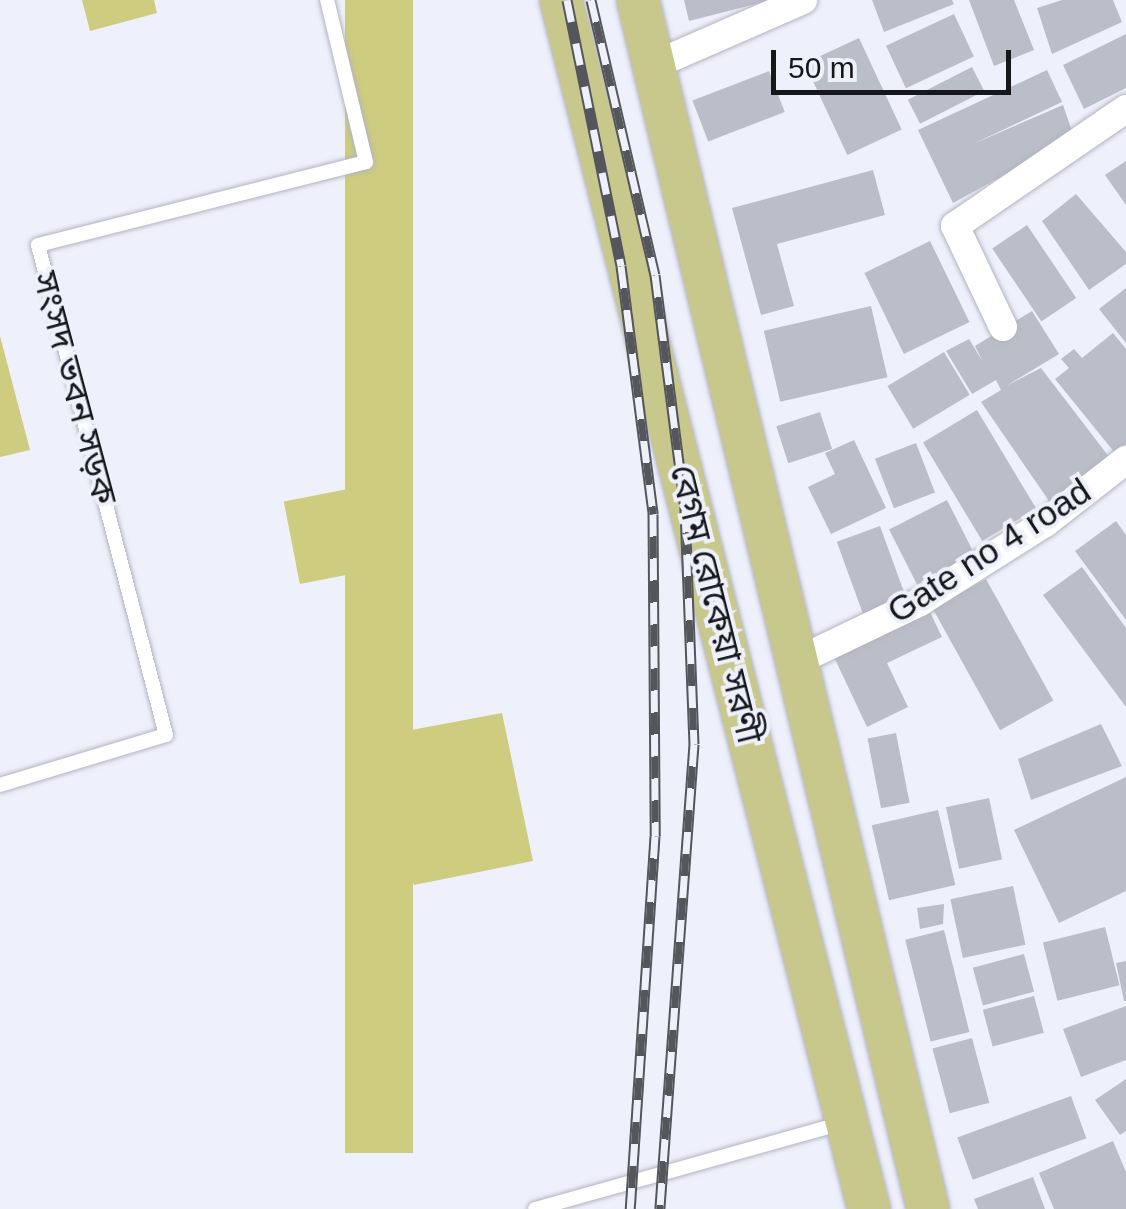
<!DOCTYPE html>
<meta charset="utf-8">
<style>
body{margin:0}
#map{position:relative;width:1126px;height:1209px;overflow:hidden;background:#eef1fc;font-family:Helvetica,"Noto Sans Bengali",sans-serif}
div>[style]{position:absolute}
.green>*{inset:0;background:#cdcc7f;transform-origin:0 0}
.building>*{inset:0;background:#babec8;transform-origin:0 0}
.roads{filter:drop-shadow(0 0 2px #b1b4bf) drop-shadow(0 0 2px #b1b4bf)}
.service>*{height:14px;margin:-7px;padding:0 7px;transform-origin:7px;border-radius:7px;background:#fff}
.minor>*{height:28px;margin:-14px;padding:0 14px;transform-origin:14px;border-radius:14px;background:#fff}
.primary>*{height:42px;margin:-21px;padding:0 21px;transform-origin:21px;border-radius:21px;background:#c8c78c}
.rail>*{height:11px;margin-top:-5.5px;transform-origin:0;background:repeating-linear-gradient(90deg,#eef1fc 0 22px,#54565c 0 44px);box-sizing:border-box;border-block:2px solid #54565c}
span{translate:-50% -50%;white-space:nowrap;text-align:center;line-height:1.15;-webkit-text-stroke:8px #eef1fc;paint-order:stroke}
.street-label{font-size:35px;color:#16171b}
.scale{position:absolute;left:771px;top:50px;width:240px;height:45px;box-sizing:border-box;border:5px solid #16171b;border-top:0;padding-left:12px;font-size:30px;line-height:35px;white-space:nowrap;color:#16171b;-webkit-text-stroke:8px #eef1fc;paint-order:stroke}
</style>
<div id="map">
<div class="green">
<div style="clip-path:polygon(82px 0,154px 0,157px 13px,90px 31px)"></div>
<div style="left:345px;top:0;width:68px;height:1153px"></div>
<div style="clip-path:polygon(0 336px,30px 450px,0 457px)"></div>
<div style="left:379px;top:483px;width:84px;height:97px;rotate:79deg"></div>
<div style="clip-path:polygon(502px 713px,533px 861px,414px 885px,358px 740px)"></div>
</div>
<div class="building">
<div style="clip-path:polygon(684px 0,768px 0,768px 1px,689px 21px)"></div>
<div style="clip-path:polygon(872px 0,952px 0,954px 4px,884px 32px)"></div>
<div style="clip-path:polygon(969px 0,1014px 0,1034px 50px,994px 66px)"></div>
<div style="clip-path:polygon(1062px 0,1113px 0,1122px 22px,1052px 54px,1037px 8px)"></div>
<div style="left:954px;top:14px;width:47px;height:75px;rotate:65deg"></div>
<div style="clip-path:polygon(1126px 34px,1126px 88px,1084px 109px,1063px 65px)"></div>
<div style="left:859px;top:38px;width:101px;height:60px;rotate:65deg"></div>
<div style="left:972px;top:67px;width:27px;height:72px;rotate:63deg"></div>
<div style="clip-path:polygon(1047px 70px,1062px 102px,973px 144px,1063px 105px,1074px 137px,953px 203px,918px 130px)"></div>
<div style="left:769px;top:71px;width:44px;height:82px;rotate:69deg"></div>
<div style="clip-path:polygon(1126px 161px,1126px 205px,1105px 175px)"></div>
<div style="clip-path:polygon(873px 170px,885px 215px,777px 244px,794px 306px,761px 315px,732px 208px)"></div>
<div style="clip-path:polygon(1076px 194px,1126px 252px,1126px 264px,1089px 290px,1042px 221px)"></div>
<div style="left:1027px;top:225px;width:88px;height:42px;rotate:56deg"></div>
<div style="left:930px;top:241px;width:90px;height:73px;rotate:64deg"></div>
<div style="clip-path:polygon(1126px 288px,1126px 343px,1099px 309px)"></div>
<div style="left:871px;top:306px;width:73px;height:110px;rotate:77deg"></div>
<div style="clip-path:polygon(1032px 311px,1059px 354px,1006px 386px,1041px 368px,1113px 462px,1049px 501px,981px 402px,1001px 390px,996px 380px,972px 394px,946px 351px,969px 339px,983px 362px,975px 346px)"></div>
<div style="clip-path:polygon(1113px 333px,1126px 349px,1126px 445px,1115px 453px,1055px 379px,1069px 368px,1061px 359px,1074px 349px,1082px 358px)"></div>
<div style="left:944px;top:352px;width:50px;height:66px;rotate:59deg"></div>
<div style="left:977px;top:410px;width:115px;height:63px;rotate:59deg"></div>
<div style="left:820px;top:412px;width:39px;height:46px;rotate:72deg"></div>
<div style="clip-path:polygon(854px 440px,886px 508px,831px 534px,808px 487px,835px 474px,825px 453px)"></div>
<div style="left:916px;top:443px;width:53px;height:44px;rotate:69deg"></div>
<div style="left:947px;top:500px;width:63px;height:65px;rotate:63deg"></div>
<div style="clip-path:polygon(1116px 521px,1126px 535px,1126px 620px,1075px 551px)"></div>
<div style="left:880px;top:526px;width:80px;height:46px;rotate:70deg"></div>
<div style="clip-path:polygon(1082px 567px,1126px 628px,1126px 707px,1043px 595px)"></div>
<div style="left:986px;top:579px;width:139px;height:61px;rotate:61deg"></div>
<div style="clip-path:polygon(929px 610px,942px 637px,887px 663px,908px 707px,867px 727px,833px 655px)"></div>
<div style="clip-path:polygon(1101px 724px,1122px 766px,1031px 800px,1018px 759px)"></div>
<div style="left:896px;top:733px;width:71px;height:29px;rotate:79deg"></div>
<div style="clip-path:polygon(1126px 777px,1126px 891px,1059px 923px,1014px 830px)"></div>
<div style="left:989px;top:798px;width:63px;height:44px;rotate:78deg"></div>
<div style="left:938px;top:810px;width:77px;height:68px;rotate:77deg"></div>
<div style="left:1013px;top:886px;width:60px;height:64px;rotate:78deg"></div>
<div style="clip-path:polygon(944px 904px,943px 924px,920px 929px,917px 908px)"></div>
<div style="left:1105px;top:927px;width:60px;height:64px;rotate:76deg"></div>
<div style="left:944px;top:930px;width:105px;height:40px;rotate:76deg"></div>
<div style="left:1024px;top:954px;width:39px;height:53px;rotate:75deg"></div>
<div style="clip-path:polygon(1126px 961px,1126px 1001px,1124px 1001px,1116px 963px)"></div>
<div style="left:1034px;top:996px;width:38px;height:53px;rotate:75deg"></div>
<div style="clip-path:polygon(1126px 1006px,1126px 1060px,1081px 1077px,1063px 1029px)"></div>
<div style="left:972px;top:1038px;width:67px;height:41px;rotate:75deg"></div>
<div style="clip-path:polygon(1126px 1079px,1126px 1131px,1120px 1135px,1095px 1100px)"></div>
<div style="left:1071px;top:1096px;width:45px;height:121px;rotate:70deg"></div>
<div style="clip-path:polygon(1113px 1141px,1126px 1172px,1126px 1209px,1054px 1209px,1039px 1173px)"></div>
<div style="clip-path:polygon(1033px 1177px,1045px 1209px,978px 1209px,974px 1199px)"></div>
</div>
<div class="roads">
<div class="service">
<div style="left:0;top:785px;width:173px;rotate:-16.8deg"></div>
<div style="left:166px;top:735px;width:506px;rotate:-104.64deg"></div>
<div style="left:38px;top:245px;width:338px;rotate:-14.2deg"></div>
<div style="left:366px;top:162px;width:167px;rotate:-103.5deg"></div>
<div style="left:535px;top:1209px;width:319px;rotate:-15.6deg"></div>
</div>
<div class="minor">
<div style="left:652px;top:66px;width:165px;rotate:-23.6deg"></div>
<div style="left:1003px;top:327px;width:112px;rotate:-115.4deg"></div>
<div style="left:955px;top:226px;width:207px;rotate:-34.4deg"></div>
<div style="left:795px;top:662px;width:139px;rotate:-25.6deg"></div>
<div style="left:920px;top:602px;width:148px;rotate:-32.3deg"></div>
<div style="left:1045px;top:523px;width:103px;rotate:-37.9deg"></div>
</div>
<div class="primary">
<div style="left:561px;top:0;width:1248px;rotate:75.71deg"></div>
<div style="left:638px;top:0;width:1243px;rotate:76.51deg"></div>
</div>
</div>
<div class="rail">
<div style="left:567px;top:0;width:271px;rotate:78.5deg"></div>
<div style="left:621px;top:266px;width:250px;rotate:82.6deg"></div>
<div style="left:653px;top:514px;width:322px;rotate:89.6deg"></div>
<div style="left:655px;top:836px;width:374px;rotate:93.8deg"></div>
<div style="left:591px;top:0;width:282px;rotate:76.9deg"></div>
<div style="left:655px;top:275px;width:237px;rotate:82.7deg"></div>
<div style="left:685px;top:510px;width:234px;rotate:87.8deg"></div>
<div style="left:694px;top:744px;width:466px;rotate:94.2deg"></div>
</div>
<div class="street-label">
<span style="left:75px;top:388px;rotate:75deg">সংসদ ভবন সড়ক</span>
<span style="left:989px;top:551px;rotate:-33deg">Gate no 4 road</span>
<span style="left:716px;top:604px;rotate:76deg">বেগম রোকেয়া সরণী</span>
</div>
<div class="scale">50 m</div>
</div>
